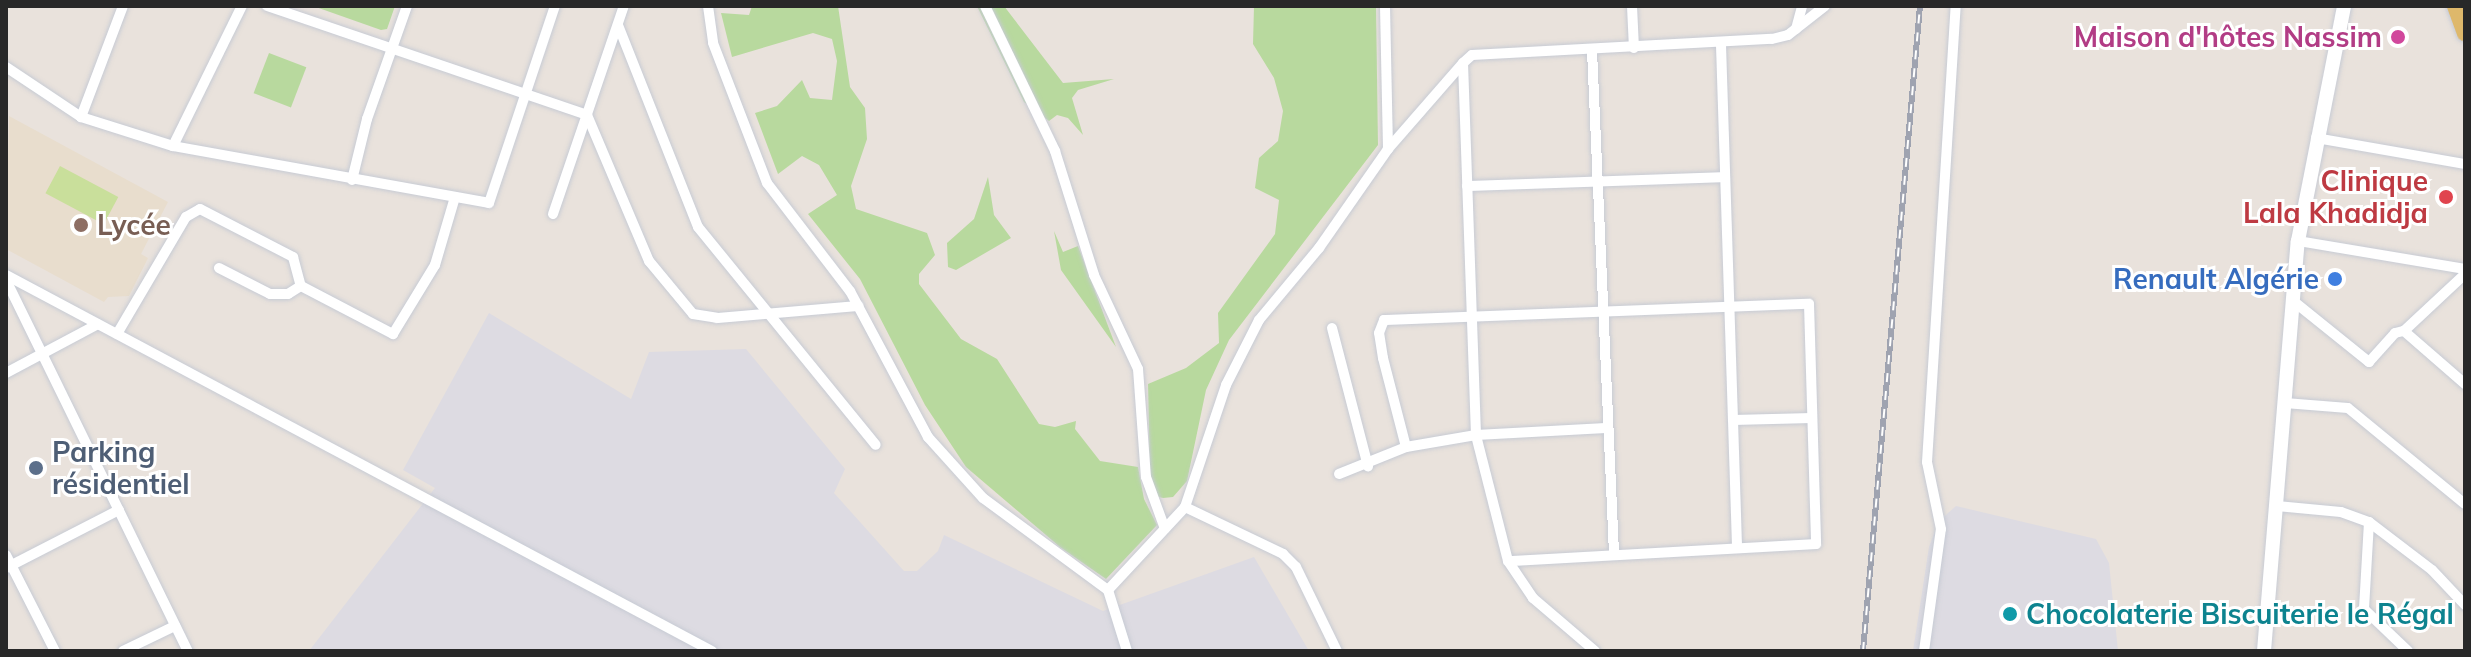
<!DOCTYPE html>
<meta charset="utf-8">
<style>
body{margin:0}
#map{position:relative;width:2471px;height:657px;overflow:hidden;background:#e9e2dc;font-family:Mulish,sans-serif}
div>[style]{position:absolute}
.industrial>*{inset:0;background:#dddbe2}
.education>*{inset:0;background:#e8ddcd}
.green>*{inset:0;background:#b8d99e;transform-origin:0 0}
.pitch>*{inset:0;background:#c9df9b;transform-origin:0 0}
.roads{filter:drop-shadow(0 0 2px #c7cbd4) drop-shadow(0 0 2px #c7cbd4)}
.street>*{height:10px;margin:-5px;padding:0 5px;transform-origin:5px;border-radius:5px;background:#fff}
.secondary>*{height:14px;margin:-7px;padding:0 7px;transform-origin:7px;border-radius:7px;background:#fff}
.primary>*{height:16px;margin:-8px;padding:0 8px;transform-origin:8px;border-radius:8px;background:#deb86b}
.rail>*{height:6px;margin-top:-3px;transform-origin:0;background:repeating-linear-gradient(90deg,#fff 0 9px,#9fa3b0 0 18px);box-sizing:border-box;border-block:2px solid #9fa3b0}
.dots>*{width:22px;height:22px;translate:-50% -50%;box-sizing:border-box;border:4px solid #fff;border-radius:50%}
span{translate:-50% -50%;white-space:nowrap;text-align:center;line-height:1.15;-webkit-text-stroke:6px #fff;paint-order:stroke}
.hotel-label{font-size:28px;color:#b23c85;font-weight:700}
.right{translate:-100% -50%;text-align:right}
.health-label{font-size:28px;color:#be3a42;font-weight:700}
.education-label{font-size:28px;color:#785e54;font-weight:700}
.left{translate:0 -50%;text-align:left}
.shop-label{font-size:28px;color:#366cbe;font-weight:700}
.service-label{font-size:28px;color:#4e5e75;font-weight:700}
.culture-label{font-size:28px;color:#0d838f;font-weight:700}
.frame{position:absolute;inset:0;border:8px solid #282828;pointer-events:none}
</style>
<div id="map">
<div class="industrial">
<div style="clip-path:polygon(489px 313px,631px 399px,649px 352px,746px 349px,845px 469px,834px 493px,904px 571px,917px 571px,938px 551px,944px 535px,1103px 611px,1254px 557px,1309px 651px,309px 651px,435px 488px,403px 470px)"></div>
<div style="clip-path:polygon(1956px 506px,2096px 539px,2109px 563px,2118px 651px,1913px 651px,1929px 547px,1939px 521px)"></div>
</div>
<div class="education">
<div style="clip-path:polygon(9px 116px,168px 202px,141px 254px,148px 258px,129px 296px,108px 297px,104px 302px,6px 249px)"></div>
</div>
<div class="green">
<div style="clip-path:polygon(313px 6px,395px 6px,387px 29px,381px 30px)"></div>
<div style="clip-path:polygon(752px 6px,838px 6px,850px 87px,865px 108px,867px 139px,851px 186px,856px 209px,927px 233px,935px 255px,919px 274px,919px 284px,961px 339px,997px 359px,1039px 424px,1055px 427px,1076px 421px,1075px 429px,1100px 461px,1138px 467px,1144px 499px,1157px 525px,1106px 579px,1060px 547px,966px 467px,925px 405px,860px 279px,808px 214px,837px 195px,819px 165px,802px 156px,778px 174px,755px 113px,777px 106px,802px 80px,810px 98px,832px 100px,837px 61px,832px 39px,813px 33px,732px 57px,721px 13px,749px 15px)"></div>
<div style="clip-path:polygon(977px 6px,1004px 6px,1063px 83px,1114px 79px,1078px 90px,1072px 98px,1083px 135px,1068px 118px,1057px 115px,1049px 121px,1024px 102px)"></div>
<div style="clip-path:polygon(1254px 6px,1376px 6px,1378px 145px,1229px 340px,1206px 390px,1187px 481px,1173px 497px,1163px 498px,1155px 496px,1150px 477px,1148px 384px,1186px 368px,1219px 343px,1218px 313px,1275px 234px,1279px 200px,1255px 188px,1259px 158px,1278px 141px,1283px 111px,1274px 78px,1253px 44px)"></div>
<div style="left:269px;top:53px;width:40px;height:43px;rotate:21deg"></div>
<div style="clip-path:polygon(988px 177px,994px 215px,1011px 238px,956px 270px,948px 267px,947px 243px,974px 219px)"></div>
<div style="clip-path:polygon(1054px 231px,1063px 252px,1078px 246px,1116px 347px,1061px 270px)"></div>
</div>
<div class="pitch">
<div style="left:60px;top:166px;width:66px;height:31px;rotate:28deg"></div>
</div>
<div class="roads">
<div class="street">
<div style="left:123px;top:6px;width:119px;rotate:110.7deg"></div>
<div style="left:81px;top:117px;width:96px;rotate:17.5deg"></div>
<div style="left:173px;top:146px;width:321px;rotate:10.2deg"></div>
<div style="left:489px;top:203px;width:208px;rotate:-71.5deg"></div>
<div style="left:267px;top:6px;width:338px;rotate:18.8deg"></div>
<div style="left:587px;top:115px;width:159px;rotate:67deg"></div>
<div style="left:649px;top:261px;width:69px;rotate:50.3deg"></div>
<div style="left:693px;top:314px;width:24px;rotate:9deg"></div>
<div style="left:717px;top:318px;width:142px;rotate:-4.9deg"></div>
<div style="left:708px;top:6px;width:37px;rotate:82deg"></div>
<div style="left:713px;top:43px;width:150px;rotate:68.9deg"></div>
<div style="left:767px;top:183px;width:136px;rotate:52.5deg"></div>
<div style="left:850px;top:291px;width:166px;rotate:61.9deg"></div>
<div style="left:928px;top:437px;width:82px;rotate:48deg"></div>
<div style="left:983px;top:498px;width:155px;rotate:36.4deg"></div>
<div style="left:985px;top:6px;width:161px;rotate:64.2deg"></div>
<div style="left:1055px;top:151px;width:130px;rotate:72.5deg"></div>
<div style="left:1094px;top:275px;width:104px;rotate:64.9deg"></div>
<div style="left:1138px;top:369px;width:108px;rotate:85.8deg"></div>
<div style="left:1146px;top:477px;width:55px;rotate:69.9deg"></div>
<div style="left:1385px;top:6px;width:143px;rotate:88.8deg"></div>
<div style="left:1632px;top:6px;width:42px;rotate:87.3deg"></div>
<div style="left:618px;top:25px;width:217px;rotate:68.4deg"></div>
<div style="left:698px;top:227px;width:281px;rotate:50.8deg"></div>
<div style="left:1796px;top:29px;width:24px;rotate:-75deg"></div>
<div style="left:1721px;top:45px;width:502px;rotate:88.17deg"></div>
<div style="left:1592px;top:50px;width:503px;rotate:87.5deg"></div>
<div style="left:6px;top:67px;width:90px;rotate:33.7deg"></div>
<div style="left:2316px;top:138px;width:151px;rotate:9.9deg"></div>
<div style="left:173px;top:146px;width:156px;rotate:-63.8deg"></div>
<div style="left:352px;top:180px;width:63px;rotate:-76.2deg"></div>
<div style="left:367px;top:119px;width:120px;rotate:-70.5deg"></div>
<div style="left:1467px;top:186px;width:256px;rotate:-2deg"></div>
<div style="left:553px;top:214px;width:220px;rotate:-71.2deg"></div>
<div style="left:2298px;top:241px;width:169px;rotate:9.5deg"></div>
<div style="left:219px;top:268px;width:57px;rotate:27deg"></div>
<div style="left:270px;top:294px;width:18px"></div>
<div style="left:288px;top:294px;width:15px;rotate:-32deg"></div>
<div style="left:6px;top:275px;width:800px;rotate:28.04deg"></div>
<div style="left:6px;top:280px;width:413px;rotate:63.9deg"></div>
<div style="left:2292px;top:300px;width:99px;rotate:38.8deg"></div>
<div style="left:2369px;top:362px;width:39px;rotate:-48deg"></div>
<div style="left:2395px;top:333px;width:9px;rotate:-13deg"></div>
<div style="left:2404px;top:331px;width:81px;rotate:41deg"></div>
<div style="left:1332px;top:328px;width:143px;rotate:75.4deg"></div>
<div style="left:2404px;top:331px;width:83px;rotate:-43.1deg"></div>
<div style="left:117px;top:334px;width:136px;rotate:-59.5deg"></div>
<div style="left:186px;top:217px;width:16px;rotate:-30deg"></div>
<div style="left:200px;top:209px;width:105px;rotate:27.3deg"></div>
<div style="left:293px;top:257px;width:30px;rotate:75deg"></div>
<div style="left:301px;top:286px;width:104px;rotate:27.6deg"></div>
<div style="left:393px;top:334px;width:81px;rotate:-58.7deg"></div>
<div style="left:435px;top:265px;width:71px;rotate:-73.6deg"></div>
<div style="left:6px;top:373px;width:104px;rotate:-28deg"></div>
<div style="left:2285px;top:403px;width:63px;rotate:4.5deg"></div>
<div style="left:2348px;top:408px;width:151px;rotate:39.4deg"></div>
<div style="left:1733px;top:420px;width:79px;rotate:-1.5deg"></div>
<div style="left:1406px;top:447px;width:92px;rotate:-104.5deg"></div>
<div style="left:1383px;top:358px;width:25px;rotate:-99deg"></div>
<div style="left:1379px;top:333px;width:14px;rotate:-69deg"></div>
<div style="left:1384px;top:320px;width:425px;rotate:-2.2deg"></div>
<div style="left:1809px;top:304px;width:240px;rotate:88.3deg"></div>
<div style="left:1816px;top:544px;width:308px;rotate:176.8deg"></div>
<div style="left:1339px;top:474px;width:72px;rotate:-21.9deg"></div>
<div style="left:1406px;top:447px;width:71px;rotate:-9.7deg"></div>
<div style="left:1476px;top:435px;width:130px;rotate:-3.1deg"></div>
<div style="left:2277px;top:506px;width:64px;rotate:5.4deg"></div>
<div style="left:2341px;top:512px;width:30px;rotate:20deg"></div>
<div style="left:2369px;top:522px;width:79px;rotate:37.3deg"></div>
<div style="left:2432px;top:570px;width:48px;rotate:46.7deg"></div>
<div style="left:1185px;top:507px;width:109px;rotate:25.6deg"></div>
<div style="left:1283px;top:554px;width:18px;rotate:45deg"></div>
<div style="left:1296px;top:567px;width:93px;rotate:64deg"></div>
<div style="left:2369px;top:522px;width:87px;rotate:93.3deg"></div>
<div style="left:2364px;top:609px;width:61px;rotate:43.7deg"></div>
<div style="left:6px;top:555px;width:108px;rotate:63deg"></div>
<div style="left:6px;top:568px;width:127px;rotate:-27.2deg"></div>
<div style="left:123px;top:651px;width:58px;rotate:-25.7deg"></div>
<div style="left:1127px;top:651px;width:64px;rotate:-107.3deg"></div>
<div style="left:1108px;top:590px;width:113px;rotate:-47.1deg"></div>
<div style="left:1185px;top:507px;width:129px;rotate:-71.4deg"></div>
<div style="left:1226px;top:385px;width:73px;rotate:-63.1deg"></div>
<div style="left:1259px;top:320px;width:94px;rotate:-50.2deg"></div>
<div style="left:1319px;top:248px;width:121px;rotate:-55.1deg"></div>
<div style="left:1388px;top:149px;width:114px;rotate:-48.9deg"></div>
<div style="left:1595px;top:651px;width:82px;rotate:-139.5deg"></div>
<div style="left:1533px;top:598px;width:45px;rotate:-124deg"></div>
<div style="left:1508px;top:561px;width:130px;rotate:-104.3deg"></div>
<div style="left:1476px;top:435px;width:372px;rotate:-92deg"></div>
<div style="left:1463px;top:63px;width:12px;rotate:-42deg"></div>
<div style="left:1472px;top:55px;width:300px;rotate:-3.1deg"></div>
<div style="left:1772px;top:39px;width:16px;rotate:-14deg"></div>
<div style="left:1788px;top:35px;width:47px;rotate:-38.1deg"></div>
<div style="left:1924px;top:651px;width:123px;rotate:-82.1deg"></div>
<div style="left:1941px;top:529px;width:68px;rotate:-101.8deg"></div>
<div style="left:1927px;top:462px;width:457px;rotate:-86.4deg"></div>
</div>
<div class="secondary">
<div style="left:2264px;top:651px;width:411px;rotate:-85.3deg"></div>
<div style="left:2298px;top:241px;width:239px;rotate:-78.9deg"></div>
</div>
<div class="primary">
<div style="left:2455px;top:6px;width:29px;rotate:70deg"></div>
</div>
</div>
<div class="rail">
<div style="left:1863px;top:651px;width:648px;rotate:-84.95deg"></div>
</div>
<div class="dots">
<div style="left:2398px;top:37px;background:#d1479c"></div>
<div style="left:2446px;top:197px;background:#e0444e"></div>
<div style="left:81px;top:225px;background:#8d6e63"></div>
<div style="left:2335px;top:279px;background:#3f7fe0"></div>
<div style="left:36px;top:468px;background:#5c6f8a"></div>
<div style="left:2010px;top:614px;background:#0f9aa8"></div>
</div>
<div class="hotel-label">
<span class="right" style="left:2382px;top:37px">Maison d'hôtes Nassim</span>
</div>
<div class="health-label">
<span class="right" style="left:2428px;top:197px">Clinique<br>Lala Khadidja</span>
</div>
<div class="education-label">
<span class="left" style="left:97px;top:225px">Lycée</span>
</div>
<div class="shop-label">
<span class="right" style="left:2319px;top:279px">Renault Algérie</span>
</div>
<div class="service-label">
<span class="left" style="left:52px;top:468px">Parking<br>résidentiel</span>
</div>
<div class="culture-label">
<span class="left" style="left:2026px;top:614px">Chocolaterie Biscuiterie le Régal</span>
</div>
<div class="frame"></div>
</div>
